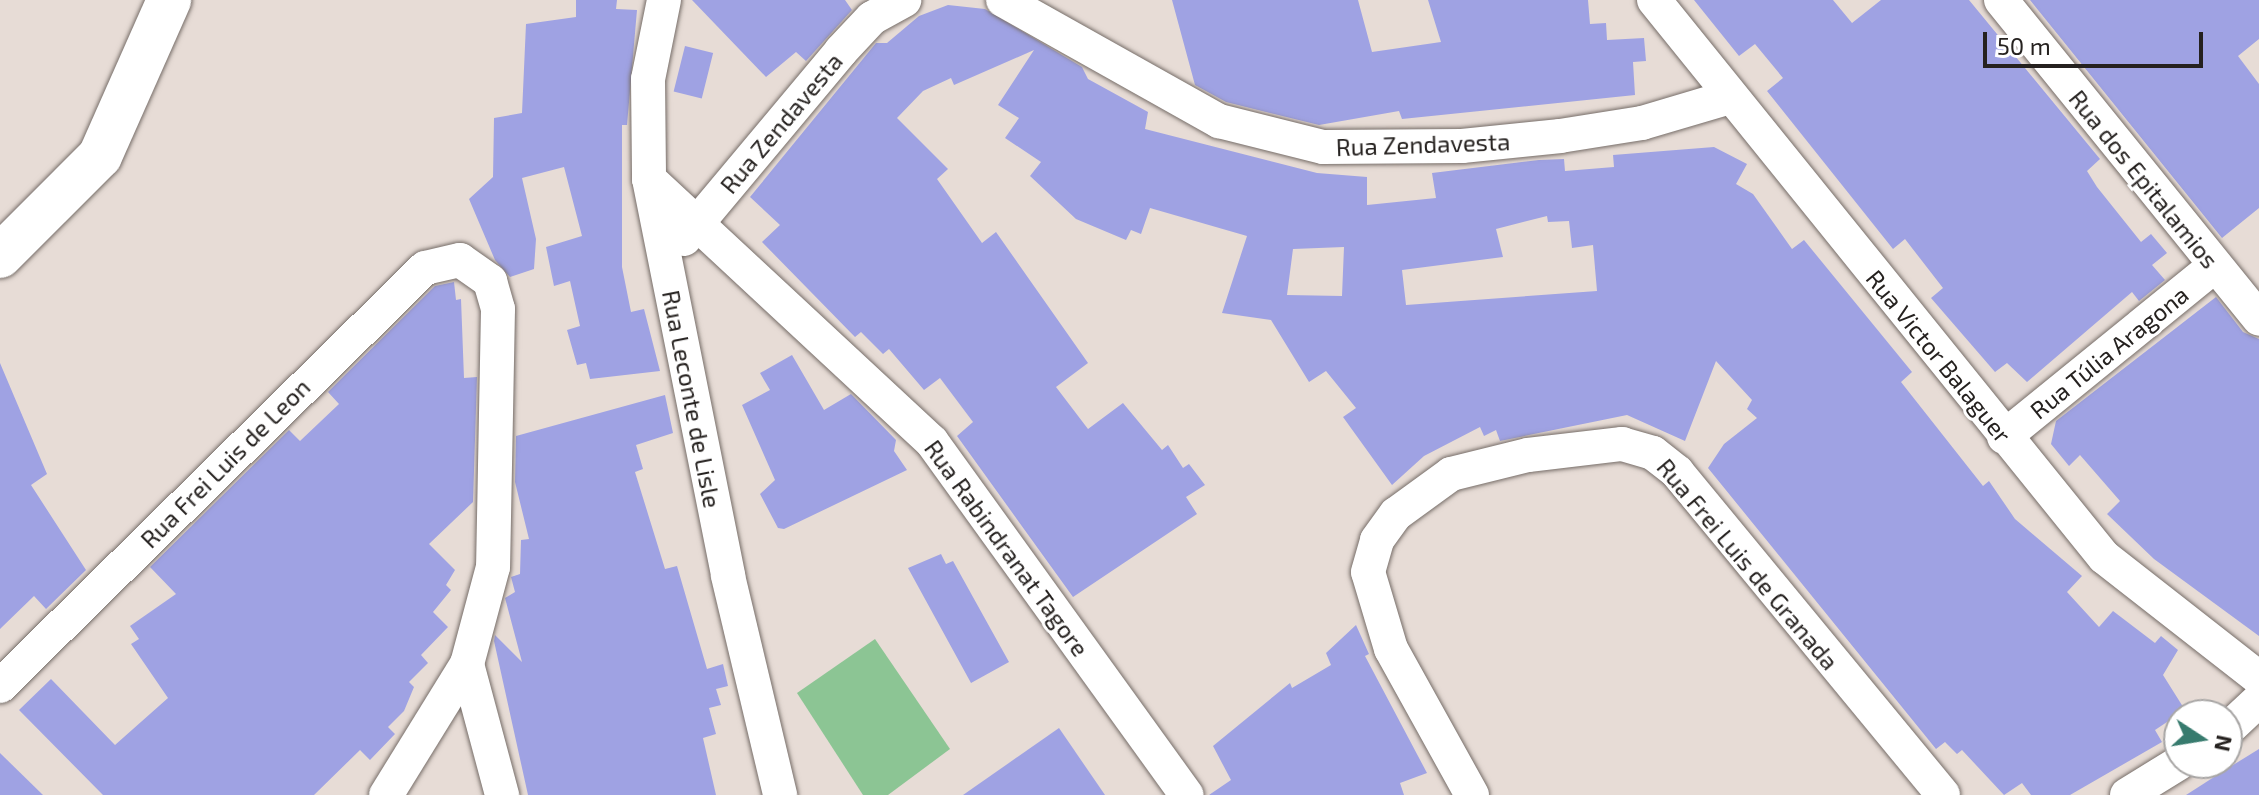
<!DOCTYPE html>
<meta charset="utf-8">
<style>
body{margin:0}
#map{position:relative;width:2259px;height:795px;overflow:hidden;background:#e7dcd6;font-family:"Exo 2",sans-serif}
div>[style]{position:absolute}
.green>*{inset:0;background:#8cc594}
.building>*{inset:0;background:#9fa2e3;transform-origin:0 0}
.roads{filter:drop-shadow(0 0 2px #766d68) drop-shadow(0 0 2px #766d68)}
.street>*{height:34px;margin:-17px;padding:0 17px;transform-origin:17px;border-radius:17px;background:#fff}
.secondary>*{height:44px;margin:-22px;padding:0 22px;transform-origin:22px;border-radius:22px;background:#fff}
span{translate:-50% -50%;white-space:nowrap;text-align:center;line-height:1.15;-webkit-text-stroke:6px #fff;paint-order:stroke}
.street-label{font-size:24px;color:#25211f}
.north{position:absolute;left:2163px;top:699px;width:80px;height:80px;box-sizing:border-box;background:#fff;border:2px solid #a8a6a5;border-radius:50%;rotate:102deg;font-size:22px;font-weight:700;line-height:32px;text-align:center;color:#25211f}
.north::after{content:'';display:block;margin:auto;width:28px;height:36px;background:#377b6e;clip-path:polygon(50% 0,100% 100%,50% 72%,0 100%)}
.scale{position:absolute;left:1983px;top:32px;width:220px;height:36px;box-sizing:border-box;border:4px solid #25211f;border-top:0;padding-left:10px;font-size:24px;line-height:28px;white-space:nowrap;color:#25211f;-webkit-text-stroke:6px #fff;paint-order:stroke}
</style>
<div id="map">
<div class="green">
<div style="clip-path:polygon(875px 639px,950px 749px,888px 795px,863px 795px,797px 693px)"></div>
</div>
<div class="building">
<div style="clip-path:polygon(576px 0,617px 0,616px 9px,637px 10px,627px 125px,622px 125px,622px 267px,631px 312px,644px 309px,660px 371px,590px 379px,586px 363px,577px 365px,567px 330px,580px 326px,570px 281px,554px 286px,546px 247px,582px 236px,564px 167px,522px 178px,536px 239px,534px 269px,510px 277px,495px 260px,469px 199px,493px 177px,494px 118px,522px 113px,526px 24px,576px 17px)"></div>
<div style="clip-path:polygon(692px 0,845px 0,852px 10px,806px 61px,796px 52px,766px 77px)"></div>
<div style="clip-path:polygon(1172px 0,1358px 0,1372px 52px,1441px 42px,1428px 0,1588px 0,1590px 24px,1606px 23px,1607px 40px,1644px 38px,1646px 61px,1633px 62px,1635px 95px,1402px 119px,1399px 111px,1319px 125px,1226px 102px,1195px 85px)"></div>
<div style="clip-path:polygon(1694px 0,1833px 0,1852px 23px,1881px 0,1969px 0,2100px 159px,2087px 171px,2097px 187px,2141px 242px,2151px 234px,2167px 253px,2152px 265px,2165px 280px,2139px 301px,2132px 292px,2027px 382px,2007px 363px,1995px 372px,1931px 298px,1943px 288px,1905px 239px,1893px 249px,1767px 91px,1783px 78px,1755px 44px,1739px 56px)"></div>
<div style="clip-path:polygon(2030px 0,2259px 0,2259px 39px,2238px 56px,2259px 84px,2259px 208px,2222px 238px)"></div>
<div style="clip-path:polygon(evenodd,948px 5px,985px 9px,1082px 67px,1088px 79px,1148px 112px,1145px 129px,1317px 173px,1367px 177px,1367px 205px,1436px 198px,1432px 173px,1539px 160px,1564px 159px,1565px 171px,1614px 167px,1613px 155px,1714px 147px,1747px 164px,1736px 184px,1753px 194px,1792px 249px,1804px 240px,1912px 372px,1901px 382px,1983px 486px,1989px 481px,2015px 519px,2082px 576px,2067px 592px,2099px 627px,2113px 611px,2155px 643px,2161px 636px,2178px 650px,2163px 675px,2185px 710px,2155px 730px,2162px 742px,2070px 795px,2031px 795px,2022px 783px,2004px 795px,1962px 750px,1957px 754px,1945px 742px,1936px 749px,1708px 468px,1724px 444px,1757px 418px,1747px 409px,1752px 400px,1716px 361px,1685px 441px,1627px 415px,1500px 441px,1496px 430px,1484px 436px,1480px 427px,1424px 456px,1392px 485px,1343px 417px,1356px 408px,1326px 371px,1309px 382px,1271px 320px,1222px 313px,1247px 236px,1150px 208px,1141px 234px,1131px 230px,1126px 240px,1076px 219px,1030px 176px,1041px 162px,1005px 138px,1019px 118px,998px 105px,1034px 50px,954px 85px,951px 78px,923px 91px,897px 118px,948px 169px,937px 179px,982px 243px,996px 232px,1088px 363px,1056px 387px,1088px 429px,1123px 403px,1162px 450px,1168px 445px,1183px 468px,1189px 464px,1205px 485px,1186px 497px,1197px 514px,1073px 597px,957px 436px,973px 422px,940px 378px,924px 390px,889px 349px,883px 354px,861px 332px,855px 337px,762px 242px,780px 225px,750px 197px,876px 43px,887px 43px,919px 16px,948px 5px,1547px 216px,1548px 222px,1569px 221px,1572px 248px,1593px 245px,1597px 291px,1406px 305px,1402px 270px,1503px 257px,1496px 229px,1547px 216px,948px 5px,1344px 247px,1342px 296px,1287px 295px,1293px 249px,1344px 247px)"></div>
<div style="left:685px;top:46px;width:29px;height:47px;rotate:14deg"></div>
<div style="clip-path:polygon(454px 282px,456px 300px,461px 299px,464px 378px,477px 377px,473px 502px,429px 544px,455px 570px,446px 585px,451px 590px,433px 612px,448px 627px,421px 655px,428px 663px,409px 682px,414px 687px,404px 711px,388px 727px,395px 734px,370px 760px,360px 750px,314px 795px,103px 795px,19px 710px,51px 679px,115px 745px,168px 698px,131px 644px,139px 639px,130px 626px,176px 594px,150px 567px,289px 430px,300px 441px,339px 404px,328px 392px,347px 373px,435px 286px)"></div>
<div style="clip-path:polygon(2216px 297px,2243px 332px,2259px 339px,2259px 636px,2154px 559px,2107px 514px,2120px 501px,2080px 455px,2069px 466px,2051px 444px,2056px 421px)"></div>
<div style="clip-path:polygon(792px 355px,824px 410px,851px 394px,896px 440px,894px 451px,907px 470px,784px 529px,778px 528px,760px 494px,775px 480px,742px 405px,770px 390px,760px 373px)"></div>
<div style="clip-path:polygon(0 363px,47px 474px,31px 485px,86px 570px,46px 609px,34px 596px,0 629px)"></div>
<div style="clip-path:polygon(665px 395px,673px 433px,636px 445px,643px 469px,635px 472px,665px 569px,677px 566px,707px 669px,723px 664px,728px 686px,716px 689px,721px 705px,709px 708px,716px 734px,703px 738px,716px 795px,528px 795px,494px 641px,495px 635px,522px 662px,505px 598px,515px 592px,511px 577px,520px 574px,521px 540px,529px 539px,515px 482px,516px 436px)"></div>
<div style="clip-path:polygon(941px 554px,946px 564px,953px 561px,1009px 662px,971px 683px,908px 568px)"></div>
<div style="clip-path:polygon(1356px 625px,1369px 654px,1365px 656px,1427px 773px,1400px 783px,1404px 795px,1209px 795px,1231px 780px,1213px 746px,1290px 683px,1292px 688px,1331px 665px,1326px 653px)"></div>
<div style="clip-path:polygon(1059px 728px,1105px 795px,963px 795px)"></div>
<div style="clip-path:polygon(2259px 749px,2259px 795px,2186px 795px,2225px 770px)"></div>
<div style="clip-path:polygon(0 753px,43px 795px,0 795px)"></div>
</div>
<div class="roads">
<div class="street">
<div style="left:664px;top:0;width:81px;rotate:101.4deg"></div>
<div style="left:648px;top:79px;width:100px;rotate:89.4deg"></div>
<div style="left:649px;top:179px;width:405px;rotate:78.7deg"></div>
<div style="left:728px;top:576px;width:225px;rotate:76.6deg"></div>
<div style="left:1003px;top:0;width:248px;rotate:29.3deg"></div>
<div style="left:1219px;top:121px;width:107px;rotate:14deg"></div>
<div style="left:1323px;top:147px;width:139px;rotate:-0.4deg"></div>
<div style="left:1462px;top:146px;width:99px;rotate:-5.8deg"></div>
<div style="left:1560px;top:136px;width:83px;rotate:-9deg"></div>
<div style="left:1642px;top:123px;width:92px;rotate:-16.5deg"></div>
<div style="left:1654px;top:0;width:716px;rotate:51.07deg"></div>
<div style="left:2104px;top:557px;width:197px;rotate:38deg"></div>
<div style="left:2001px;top:0;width:410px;rotate:51deg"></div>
<div style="left:649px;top:179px;width:386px;rotate:42.9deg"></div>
<div style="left:932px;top:442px;width:435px;rotate:54.2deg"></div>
<div style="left:684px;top:239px;width:245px;rotate:-50.1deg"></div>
<div style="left:841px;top:51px;width:45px;rotate:-46.8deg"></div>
<div style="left:872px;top:18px;width:37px;rotate:-29deg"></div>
<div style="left:2004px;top:437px;width:269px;rotate:-39.1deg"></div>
<div style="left:467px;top:664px;width:136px;rotate:75deg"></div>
<div style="left:0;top:686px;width:596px;rotate:-44.52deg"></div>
<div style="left:425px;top:268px;width:36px;rotate:-13deg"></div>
<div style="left:460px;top:260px;width:37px;rotate:35deg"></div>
<div style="left:490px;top:281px;width:29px;rotate:74deg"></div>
<div style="left:498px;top:309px;width:258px;rotate:91.1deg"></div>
<div style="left:493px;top:567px;width:100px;rotate:105deg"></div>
<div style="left:467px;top:664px;width:154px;rotate:121.7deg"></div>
<div style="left:2227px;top:730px;width:44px;rotate:-43.2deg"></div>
<div style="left:1472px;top:795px;width:167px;rotate:-119deg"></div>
<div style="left:1391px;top:649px;width:80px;rotate:-106.6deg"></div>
<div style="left:1368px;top:572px;width:33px;rotate:-74deg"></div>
<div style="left:1377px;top:540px;width:32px;rotate:-54deg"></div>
<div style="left:1396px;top:514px;width:68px;rotate:-36deg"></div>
<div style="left:1451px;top:474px;width:79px;rotate:-13.9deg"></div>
<div style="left:1528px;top:455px;width:95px;rotate:-6.7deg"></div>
<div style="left:1622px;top:444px;width:32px;rotate:16deg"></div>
<div style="left:1653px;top:453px;width:31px;rotate:38deg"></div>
<div style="left:1677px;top:472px;width:418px;rotate:50.5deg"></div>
<div style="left:2127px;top:795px;width:61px;rotate:-31.6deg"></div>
</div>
<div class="secondary">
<div style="left:0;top:256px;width:141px;rotate:-45deg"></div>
<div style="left:100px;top:156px;width:171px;rotate:-66.1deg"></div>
</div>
</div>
<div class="street-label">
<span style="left:781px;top:123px;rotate:-50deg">Rua Zendavesta</span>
<span style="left:1423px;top:144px;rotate:-2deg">Rua Zendavesta</span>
<span style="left:2144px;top:179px;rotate:51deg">Rua dos Epitalamios</span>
<span style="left:2109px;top:352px;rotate:-39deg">Rua Túlia Aragona</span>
<span style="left:1939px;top:356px;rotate:51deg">Rua Victor Balaguer</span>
<span style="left:692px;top:399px;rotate:79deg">Rua Leconte de Lisle</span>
<span style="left:225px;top:463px;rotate:-45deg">Rua Frei Luis de Leon</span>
<span style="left:1007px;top:548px;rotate:54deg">Rua Rabindranat Tagore</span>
<span style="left:1748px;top:564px;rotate:50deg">Rua Frei Luis de Granada</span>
</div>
<div class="north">N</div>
<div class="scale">50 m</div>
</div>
